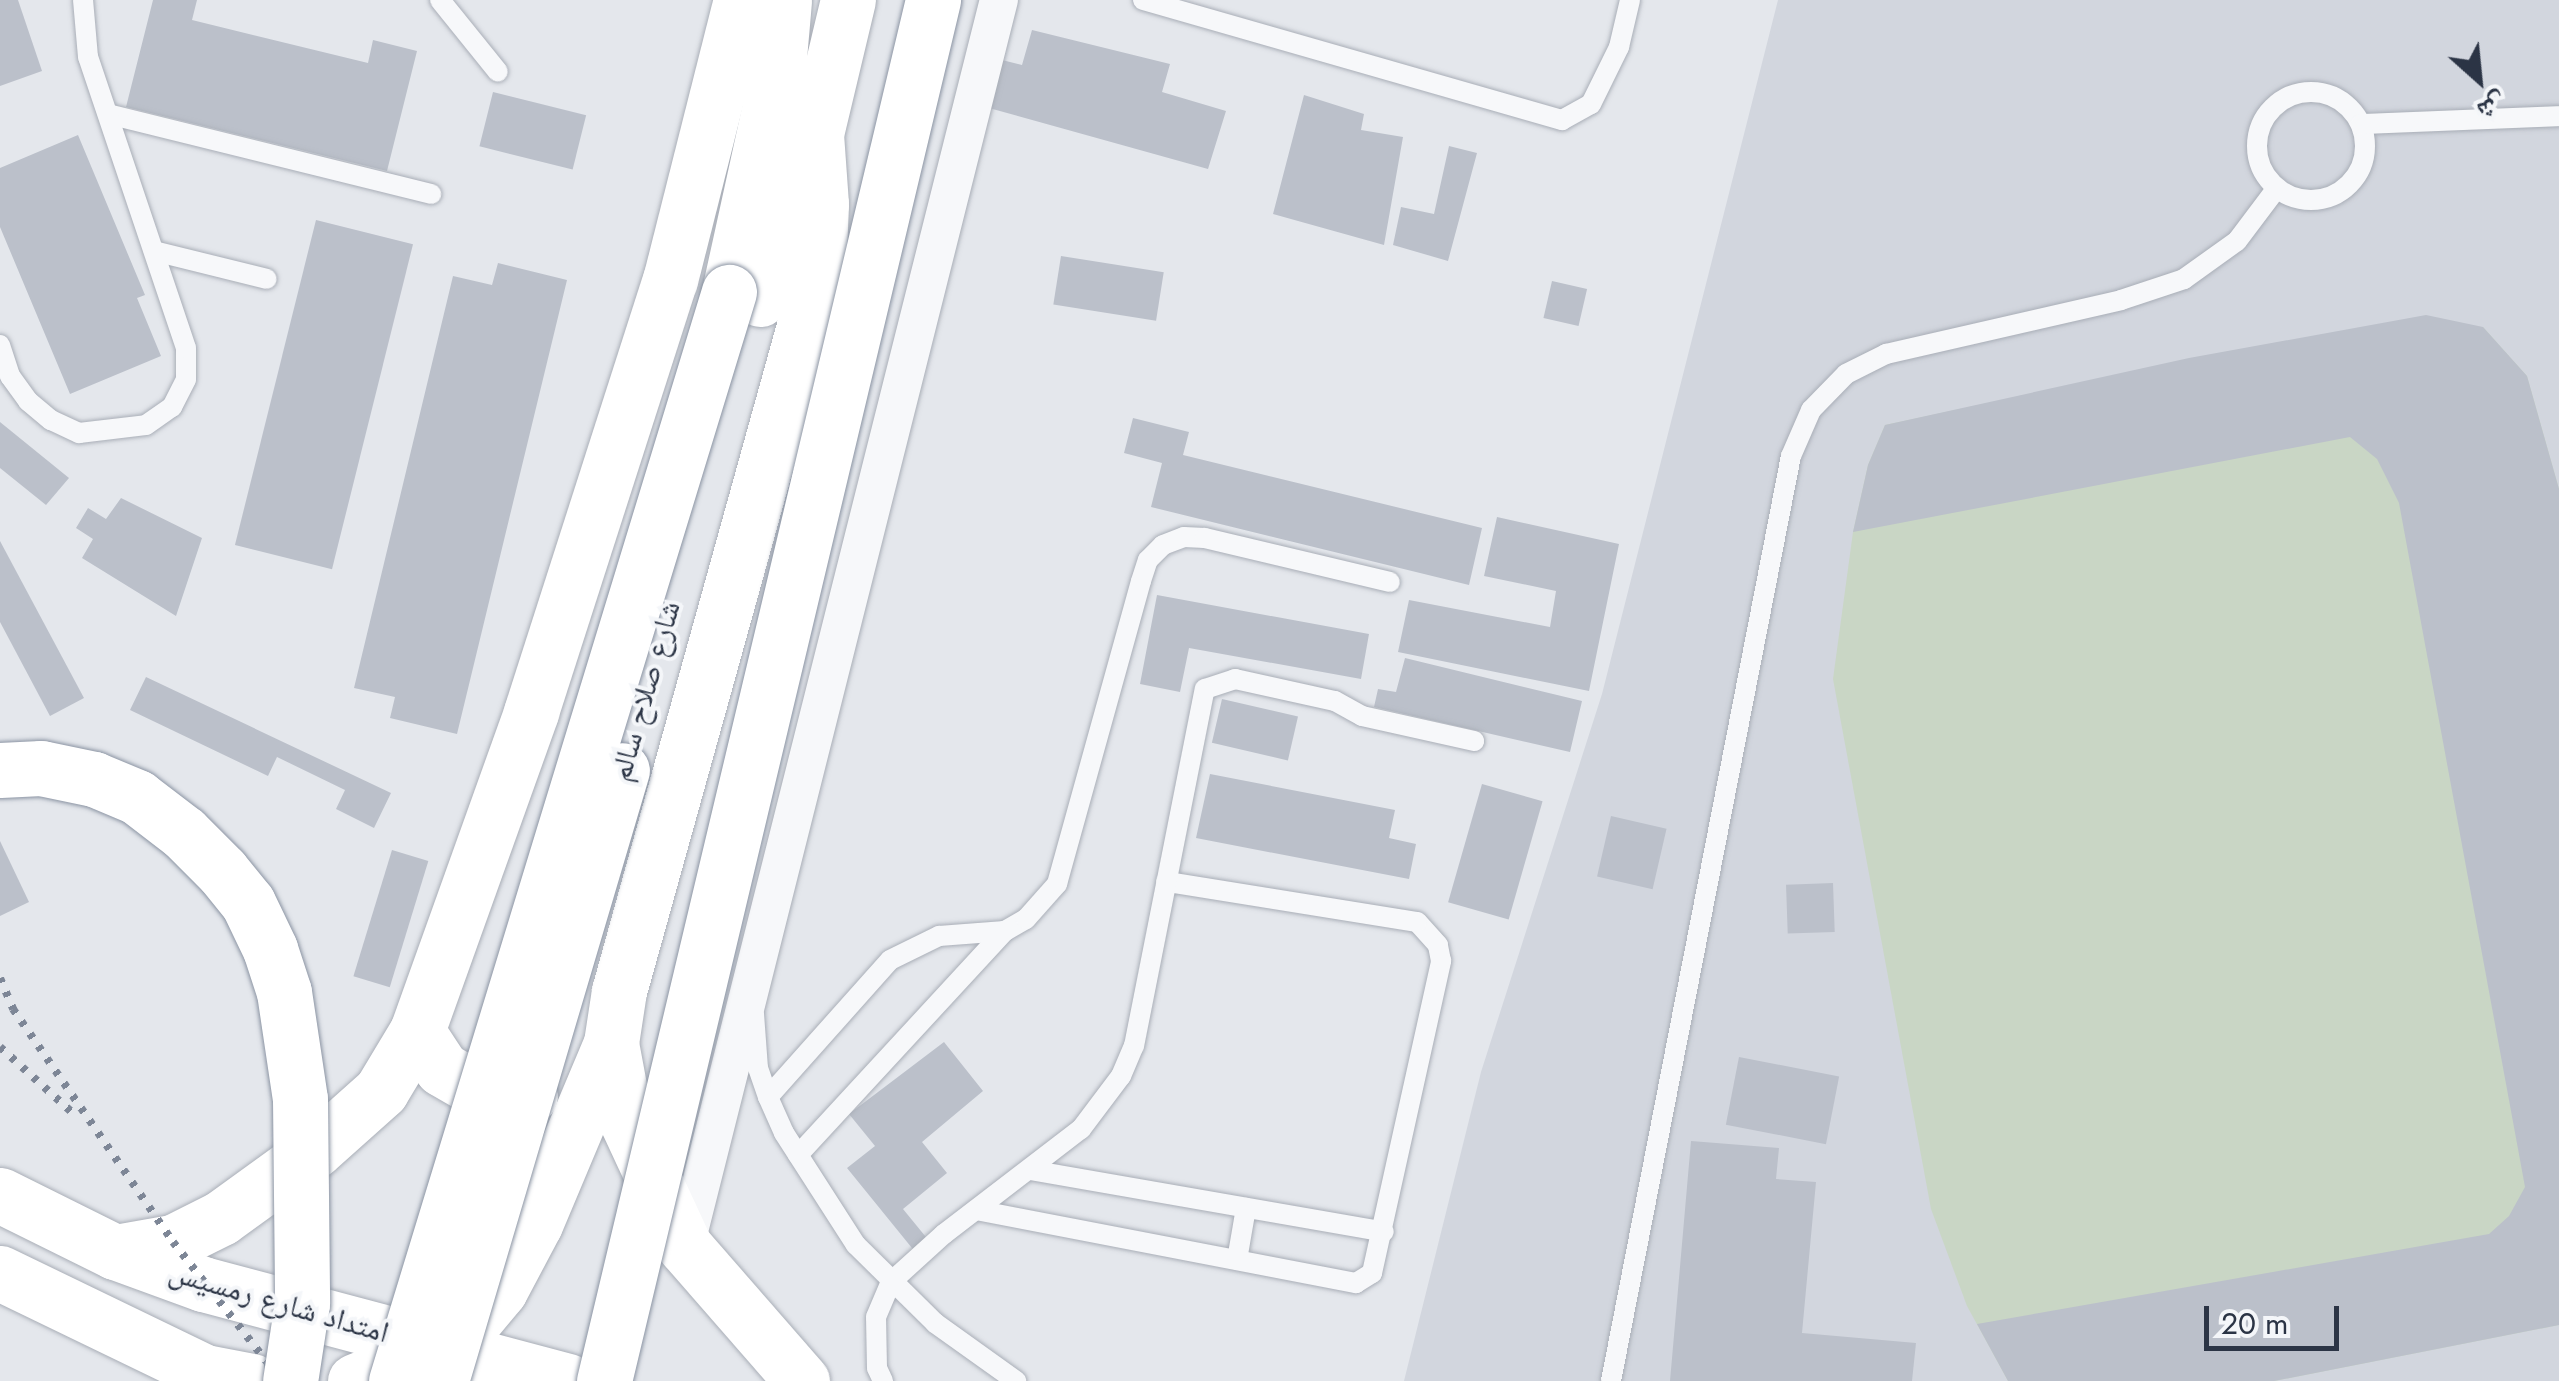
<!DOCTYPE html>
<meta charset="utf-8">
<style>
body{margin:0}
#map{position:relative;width:2559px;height:1381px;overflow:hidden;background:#e4e7ec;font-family:Jost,"Noto Naskh Arabic",sans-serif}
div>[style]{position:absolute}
.built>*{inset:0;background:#d2d6de}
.green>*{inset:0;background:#c9d6c5}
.building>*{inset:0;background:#bbc0ca;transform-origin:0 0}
.roads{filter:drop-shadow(0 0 2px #a9aeb7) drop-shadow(0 0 2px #a9aeb7)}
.lane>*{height:20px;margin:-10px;padding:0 10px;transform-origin:10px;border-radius:10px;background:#f7f8fa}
.lane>.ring{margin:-10px;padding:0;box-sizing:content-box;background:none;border:20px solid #f7f8fa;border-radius:50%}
.street>*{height:38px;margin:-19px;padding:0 19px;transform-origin:19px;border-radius:19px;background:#f7f8fa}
.primary>*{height:55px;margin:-27.5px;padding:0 27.5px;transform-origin:27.5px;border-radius:27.5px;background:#fff}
.highway>*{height:55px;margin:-27.5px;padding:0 27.5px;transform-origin:27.5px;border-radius:27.5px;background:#fff}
.rail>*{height:8px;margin-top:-4px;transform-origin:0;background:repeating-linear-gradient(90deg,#7d8696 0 5px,transparent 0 15px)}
.bridges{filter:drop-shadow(0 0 2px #8b94a3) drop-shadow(0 0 2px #8b94a3)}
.highway-bridge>*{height:55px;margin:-27.5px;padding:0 27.5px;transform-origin:27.5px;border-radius:27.5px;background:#fff}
span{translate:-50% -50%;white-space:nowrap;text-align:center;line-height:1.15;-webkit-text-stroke:8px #f4f6f9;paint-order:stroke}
.street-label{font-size:30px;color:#2b3445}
.north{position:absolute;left:2429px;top:30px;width:100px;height:100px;-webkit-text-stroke:8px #f4f6f9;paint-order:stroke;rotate:153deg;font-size:28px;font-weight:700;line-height:40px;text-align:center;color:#2b3445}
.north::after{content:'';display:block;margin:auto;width:35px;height:45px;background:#2b3445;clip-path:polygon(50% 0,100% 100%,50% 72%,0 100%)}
.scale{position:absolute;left:2204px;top:1306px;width:135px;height:45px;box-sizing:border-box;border:5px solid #2b3445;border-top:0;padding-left:12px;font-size:30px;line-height:35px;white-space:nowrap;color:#2b3445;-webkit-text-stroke:8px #f4f6f9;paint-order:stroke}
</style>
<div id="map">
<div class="built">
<div style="clip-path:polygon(1778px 0,2559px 0,2559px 1381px,1404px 1381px,1481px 1072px,1602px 694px)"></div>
</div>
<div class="green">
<div style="clip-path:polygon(2483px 327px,2527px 376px,2559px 489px,2559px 1325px,2274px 1381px,2008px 1381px,1967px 1306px,1931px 1209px,1833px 679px,1853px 532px,1868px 465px,1885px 425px,2082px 383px)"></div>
</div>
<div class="building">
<div style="clip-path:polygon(0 0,18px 0,42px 71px,0 86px)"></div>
<div style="clip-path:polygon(153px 0,197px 0,192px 20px,368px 63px,373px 40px,417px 51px,387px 171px,126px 107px)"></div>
<div style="clip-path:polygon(1032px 30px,1170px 64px,1162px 92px,1226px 111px,1208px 169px,989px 108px,1002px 60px,1022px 65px)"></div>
<div style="left:493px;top:92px;width:96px;height:56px;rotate:14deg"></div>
<div style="clip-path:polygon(1304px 95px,1364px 114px,1361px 130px,1403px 137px,1384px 245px,1273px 214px)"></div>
<div style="clip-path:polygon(78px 135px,145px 295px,137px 298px,161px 356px,70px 394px,0 227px,0 168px)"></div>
<div style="clip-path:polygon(1449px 146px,1477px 153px,1448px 261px,1393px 245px,1401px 207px,1434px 214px)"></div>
<div style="left:316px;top:220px;width:100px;height:335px;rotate:14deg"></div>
<div style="left:1061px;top:256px;width:104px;height:49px;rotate:9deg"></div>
<div style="clip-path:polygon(498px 263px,567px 280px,457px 734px,390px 718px,395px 697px,354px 688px,453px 276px,492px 285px)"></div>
<div style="left:1552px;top:281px;width:36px;height:38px;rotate:13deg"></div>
<div style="clip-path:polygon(2426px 315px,2483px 327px,2527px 376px,2559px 489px,2559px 1325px,2274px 1381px,2008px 1381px,1977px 1324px,2489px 1234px,2509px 1216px,2525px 1187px,2399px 503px,2377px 459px,2350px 437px,1853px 532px,1868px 465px,1885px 425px,2189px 358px)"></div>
<div style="clip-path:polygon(1133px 418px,1189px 432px,1183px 455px,1482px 528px,1469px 585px,1151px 507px,1162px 463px,1124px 453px)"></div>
<div style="clip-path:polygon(0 422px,69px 478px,46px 505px,0 468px)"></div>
<div style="clip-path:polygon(121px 498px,202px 538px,176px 616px,82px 558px,93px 539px,76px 528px,88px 508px,106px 519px)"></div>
<div style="clip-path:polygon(1497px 517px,1619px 544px,1589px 691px,1398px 652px,1409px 600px,1550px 627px,1556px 591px,1484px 576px)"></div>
<div style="clip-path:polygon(0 541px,84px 698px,50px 716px,0 622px)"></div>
<div style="clip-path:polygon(1157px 595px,1369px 634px,1361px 679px,1189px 648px,1180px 692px,1140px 684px)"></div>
<div style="clip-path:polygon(1405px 658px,1582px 701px,1570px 752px,1374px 707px,1378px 689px,1396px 692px)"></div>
<div style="clip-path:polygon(146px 677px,391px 793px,374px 828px,336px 809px,345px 790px,277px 757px,268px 776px,130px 710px)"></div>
<div style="left:1222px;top:699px;width:78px;height:45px;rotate:13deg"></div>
<div style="clip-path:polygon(1210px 774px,1395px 810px,1389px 838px,1416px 844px,1409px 879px,1196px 838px)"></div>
<div style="left:1482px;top:784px;width:63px;height:123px;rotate:16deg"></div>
<div style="left:1611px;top:816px;width:57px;height:62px;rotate:13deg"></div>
<div style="clip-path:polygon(0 841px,29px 902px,0 916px)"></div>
<div style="left:392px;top:850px;width:38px;height:132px;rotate:17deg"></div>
<div style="left:1833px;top:883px;width:49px;height:47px;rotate:88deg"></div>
<div style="clip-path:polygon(944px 1042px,983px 1091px,922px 1142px,947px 1173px,903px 1209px,930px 1242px,916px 1253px,847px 1168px,875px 1146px,849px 1114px)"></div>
<div style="left:1739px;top:1057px;width:102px;height:69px;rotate:11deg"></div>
<div style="clip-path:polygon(1691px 1141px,1779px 1148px,1776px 1179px,1816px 1182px,1802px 1333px,1916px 1343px,1912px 1381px,1670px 1381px)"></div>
</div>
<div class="roads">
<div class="lane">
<div style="left:440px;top:0;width:92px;rotate:51.1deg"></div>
<div style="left:1143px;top:0;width:436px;rotate:16deg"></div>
<div style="left:1562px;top:120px;width:33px;rotate:-29deg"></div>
<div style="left:1591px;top:104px;width:64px;rotate:-63.8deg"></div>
<div style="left:1619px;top:47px;width:48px;rotate:-76.8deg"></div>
<div class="ring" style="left:2257px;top:92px;width:88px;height:88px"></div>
<div style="left:108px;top:114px;width:333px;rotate:13.9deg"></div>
<div style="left:2361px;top:124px;width:198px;rotate:-2.3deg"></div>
<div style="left:154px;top:251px;width:116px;rotate:13.9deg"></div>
<div style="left:0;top:345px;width:33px;rotate:72deg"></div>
<div style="left:10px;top:376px;width:31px;rotate:54deg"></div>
<div style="left:28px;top:401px;width:30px;rotate:40deg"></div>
<div style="left:51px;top:420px;width:31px;rotate:25deg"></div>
<div style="left:79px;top:433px;width:67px;rotate:-6.8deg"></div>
<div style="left:146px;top:425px;width:32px;rotate:-35deg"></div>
<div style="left:172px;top:407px;width:31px;rotate:-63deg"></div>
<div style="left:186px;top:379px;width:31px;rotate:-90deg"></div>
<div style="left:186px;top:348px;width:307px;rotate:-108.6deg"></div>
<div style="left:88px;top:57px;width:57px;rotate:-95deg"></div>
<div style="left:754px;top:1014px;width:54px;rotate:85.8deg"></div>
<div style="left:758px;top:1068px;width:31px;rotate:71deg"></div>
<div style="left:768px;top:1097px;width:39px;rotate:66deg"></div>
<div style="left:784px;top:1133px;width:133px;rotate:57.3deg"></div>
<div style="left:856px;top:1245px;width:111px;rotate:44.6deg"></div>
<div style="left:935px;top:1323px;width:100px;rotate:35.6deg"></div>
<div style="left:768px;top:1097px;width:183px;rotate:-48.3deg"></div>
<div style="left:890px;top:960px;width:55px;rotate:-26.1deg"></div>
<div style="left:939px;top:936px;width:66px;rotate:-4.3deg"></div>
<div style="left:798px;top:1155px;width:305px;rotate:-47.3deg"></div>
<div style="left:1005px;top:931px;width:24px;rotate:-30deg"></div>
<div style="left:1026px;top:919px;width:47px;rotate:-48.5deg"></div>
<div style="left:1057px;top:884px;width:314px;rotate:-74.5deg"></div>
<div style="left:1141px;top:581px;width:22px;rotate:-72deg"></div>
<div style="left:1148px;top:560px;width:21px;rotate:-45deg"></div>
<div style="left:1163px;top:545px;width:22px;rotate:-21deg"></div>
<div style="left:1184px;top:537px;width:21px;rotate:3deg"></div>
<div style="left:1205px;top:538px;width:190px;rotate:13.4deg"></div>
<div style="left:1030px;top:1170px;width:359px;rotate:9.9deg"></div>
<div style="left:976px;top:1210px;width:387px;rotate:10.9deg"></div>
<div style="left:1356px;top:1283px;width:19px;rotate:-32deg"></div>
<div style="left:1372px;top:1273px;width:320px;rotate:-77.5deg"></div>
<div style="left:1441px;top:961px;width:16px;rotate:-101deg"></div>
<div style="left:1438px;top:945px;width:31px;rotate:-132deg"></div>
<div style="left:1417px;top:922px;width:254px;rotate:-170.9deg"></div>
<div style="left:1237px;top:1260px;width:53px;rotate:-80.2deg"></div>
<div style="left:883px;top:1381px;width:14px;rotate:-115deg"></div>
<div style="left:877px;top:1368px;width:51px;rotate:-91.1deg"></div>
<div style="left:876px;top:1317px;width:38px;rotate:-67deg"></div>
<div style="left:891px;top:1282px;width:72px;rotate:-42.2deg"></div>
<div style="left:944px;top:1234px;width:173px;rotate:-37.5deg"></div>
<div style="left:1081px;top:1129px;width:66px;rotate:-53deg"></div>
<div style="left:1121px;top:1076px;width:33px;rotate:-67deg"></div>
<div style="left:1134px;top:1046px;width:364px;rotate:-78.8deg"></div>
<div style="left:1205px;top:689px;width:32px;rotate:-18deg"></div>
<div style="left:1235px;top:679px;width:102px;rotate:12.4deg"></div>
<div style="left:1335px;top:701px;width:31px;rotate:29deg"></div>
<div style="left:1362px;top:716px;width:115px;rotate:12.6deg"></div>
<div style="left:1611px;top:1381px;width:942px;rotate:-78.99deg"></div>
<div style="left:1791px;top:456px;width:50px;rotate:-66.5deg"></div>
<div style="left:1811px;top:410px;width:50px;rotate:-45.8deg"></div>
<div style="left:1846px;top:374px;width:45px;rotate:-26.6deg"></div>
<div style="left:1886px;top:354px;width:241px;rotate:-12.9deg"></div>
<div style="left:2121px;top:300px;width:66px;rotate:-18.4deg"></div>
<div style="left:2184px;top:279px;width:65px;rotate:-35.6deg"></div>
<div style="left:2237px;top:241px;width:66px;rotate:-53deg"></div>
</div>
<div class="street">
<div style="left:685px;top:1247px;width:1286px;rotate:-75.87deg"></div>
</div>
<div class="primary">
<div style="left:0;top:1195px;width:128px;rotate:26.4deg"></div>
<div style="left:115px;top:1252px;width:94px;rotate:20deg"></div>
<div style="left:203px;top:1284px;width:378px;rotate:14.9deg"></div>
</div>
<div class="highway">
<div style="left:729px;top:292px;width:228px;rotate:-77.6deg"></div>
<div style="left:778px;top:69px;width:69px;rotate:-85deg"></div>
<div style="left:760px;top:299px;width:174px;rotate:-71.3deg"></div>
<div style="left:816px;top:134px;width:138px;rotate:-76.6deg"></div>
<div style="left:417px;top:1031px;width:45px;rotate:56.7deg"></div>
<div style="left:442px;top:1069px;width:46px;rotate:29.9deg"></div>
<div style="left:482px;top:1092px;width:48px;rotate:4.8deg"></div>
<div style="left:115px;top:1252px;width:59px;rotate:-9.8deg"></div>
<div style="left:173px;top:1242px;width:54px;rotate:-26.6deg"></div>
<div style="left:221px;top:1218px;width:116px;rotate:-35.9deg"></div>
<div style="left:315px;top:1150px;width:89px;rotate:-41.8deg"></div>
<div style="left:381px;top:1091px;width:70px;rotate:-59deg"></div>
<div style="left:417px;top:1031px;width:339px;rotate:-70.3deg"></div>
<div style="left:531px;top:712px;width:454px;rotate:-72.2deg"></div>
<div style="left:670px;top:280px;width:289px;rotate:-75.8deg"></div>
<div style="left:0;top:1273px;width:228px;rotate:25.8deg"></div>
<div style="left:205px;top:1372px;width:48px;rotate:10.8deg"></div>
<div style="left:355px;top:1381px;width:92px;rotate:-21.8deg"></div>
<div style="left:440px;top:1347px;width:43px;rotate:-37.4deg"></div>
<div style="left:474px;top:1321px;width:40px;rotate:-50deg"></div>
<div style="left:500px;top:1290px;width:75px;rotate:-62.1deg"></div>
<div style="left:535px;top:1224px;width:196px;rotate:-67.2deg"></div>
<div style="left:802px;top:1381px;width:178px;rotate:-131.1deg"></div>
<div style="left:685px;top:1247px;width:142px;rotate:-114.9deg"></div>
<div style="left:625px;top:1118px;width:76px;rotate:-100.6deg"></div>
<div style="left:611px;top:1043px;width:53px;rotate:-81.3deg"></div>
<div style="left:619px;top:991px;width:709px;rotate:-74.45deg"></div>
<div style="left:809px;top:308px;width:55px;rotate:-79.5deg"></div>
<div style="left:819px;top:254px;width:50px;rotate:-87.7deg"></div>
<div style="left:821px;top:204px;width:70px;rotate:-94.1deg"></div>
</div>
</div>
<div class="rail">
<div style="left:0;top:978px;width:34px;rotate:67deg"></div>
<div style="left:13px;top:1009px;width:283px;rotate:55.5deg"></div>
<div style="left:173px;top:1242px;width:154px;rotate:51.9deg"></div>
<div style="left:268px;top:1363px;width:18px;rotate:81deg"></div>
<div style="left:0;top:1047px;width:100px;rotate:42.2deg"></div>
</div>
<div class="bridges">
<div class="highway-bridge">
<div style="left:0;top:770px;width:41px;rotate:-2.8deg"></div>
<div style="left:41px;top:768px;width:54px;rotate:11.7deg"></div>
<div style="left:94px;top:779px;width:47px;rotate:22.7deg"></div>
<div style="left:137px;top:797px;width:59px;rotate:37.5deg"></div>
<div style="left:184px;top:833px;width:54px;rotate:45deg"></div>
<div style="left:222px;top:871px;width:41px;rotate:50.9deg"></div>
<div style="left:248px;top:903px;width:51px;rotate:64.4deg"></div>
<div style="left:270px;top:949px;width:45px;rotate:72deg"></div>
<div style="left:284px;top:992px;width:108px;rotate:81.5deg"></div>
<div style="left:300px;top:1099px;width:204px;rotate:89.4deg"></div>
<div style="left:302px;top:1303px;width:79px;rotate:98.7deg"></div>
<div style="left:396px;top:1381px;width:1139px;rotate:-73deg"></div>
<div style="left:441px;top:1381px;width:637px;rotate:-73.5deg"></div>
<div style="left:604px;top:1381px;width:1420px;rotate:-76.6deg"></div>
</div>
</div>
<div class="street-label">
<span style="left:645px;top:691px;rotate:-74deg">شارع صلاح سالم</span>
<span style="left:279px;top:1302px;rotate:16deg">امتداد شارع رمسيس</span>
</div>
<div class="north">ش</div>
<div class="scale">20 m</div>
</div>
